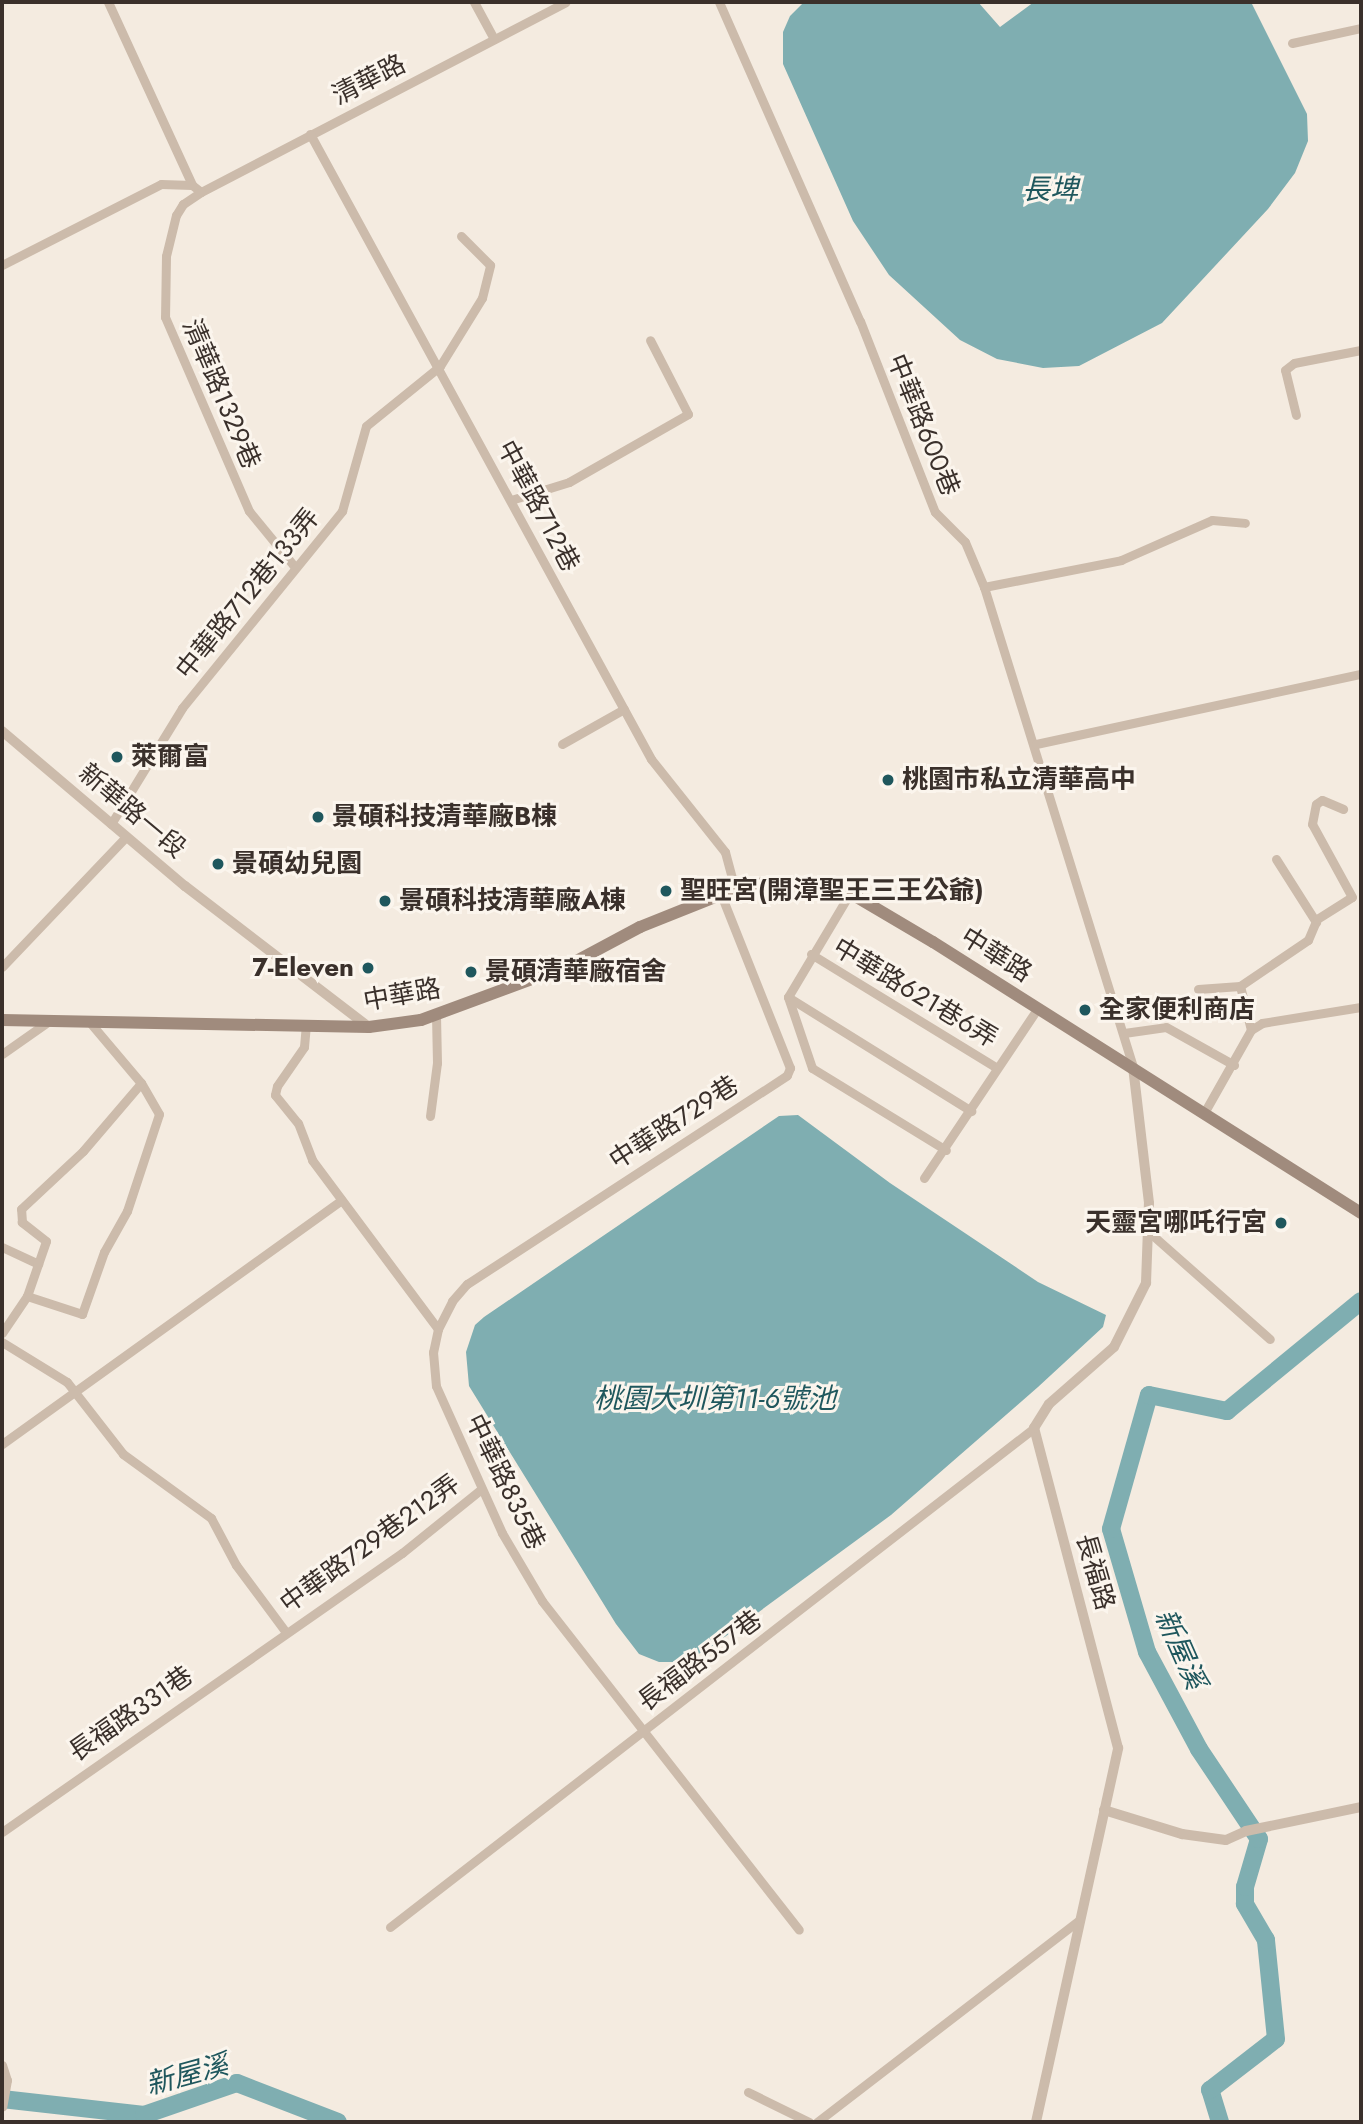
<!DOCTYPE html>
<meta charset="utf-8">
<style>
body{margin:0}
#map{position:relative;width:1363px;height:2124px;overflow:hidden;background:#f4ebe0;font-family:Jost,"Noto Sans TC",sans-serif}
div>[style]{position:absolute}
.water>*{inset:0;background:#7faeb1}
.river>*{height:18px;margin:-9px;padding:0 9px;transform-origin:9px;border-radius:9px;background:#7faeb1}
.minor>*{height:9px;margin:-4.5px;padding:0 4.5px;transform-origin:4.5px;border-radius:4.5px;background:#ccbbab}
.tertiary>*{height:10px;margin:-5px;padding:0 5px;transform-origin:5px;border-radius:5px;background:#ccbbab}
.secondary>*{height:12px;margin:-6px;padding:0 6px;transform-origin:6px;border-radius:6px;background:#a08b7d}
.dots>*{width:19px;height:19px;translate:-50% -50%;box-sizing:border-box;border:4px solid #fbf5ed;border-radius:50%}
span{translate:-50% -50%;white-space:nowrap;text-align:center;line-height:1.15;-webkit-text-stroke:6px #fbf5ed;paint-order:stroke}
.street-label{font-size:26px;color:#3a302b}
.poi-label{font-size:26px;color:#3a302b;font-weight:700}
.left{translate:0 -50%;text-align:left}
.right{translate:-100% -50%;text-align:right}
.water-label{font-size:28px;color:#1f575d;font-style:italic}
.frame{position:absolute;inset:0;border:4px solid #3a302b;pointer-events:none}
</style>
<div id="map">
<div class="water">
<div style="clip-path:polygon(804px 2px,978px 2px,1000px 27px,1034px 2px,1251px 2px,1307px 114px,1308px 141px,1295px 173px,1268px 209px,1162px 323px,1079px 366px,1043px 368px,997px 359px,960px 340px,889px 275px,853px 221px,783px 64px,783px 32px,790px 16px)"></div>
<div style="clip-path:polygon(798px 1115px,890px 1183px,1038px 1282px,1106px 1315px,1103px 1327px,1038px 1387px,891px 1515px,711px 1647px,684px 1662px,659px 1662px,639px 1654px,616px 1624px,469px 1386px,466px 1352px,475px 1325px,484px 1317px,779px 1116px)"></div>
</div>
<div class="river">
<div style="left:2px;top:2099px;width:143px;rotate:6.4deg"></div>
<div style="left:144px;top:2115px;width:98px;rotate:-19deg"></div>
<div style="left:237px;top:2083px;width:108px;rotate:21.1deg"></div>
<div style="left:1220px;top:2122px;width:34px;rotate:-107deg"></div>
<div style="left:1210px;top:2090px;width:83px;rotate:-37.7deg"></div>
<div style="left:1276px;top:2039px;width:100px;rotate:-95.8deg"></div>
<div style="left:1266px;top:1940px;width:42px;rotate:-120.3deg"></div>
<div style="left:1245px;top:1904px;width:17px;rotate:-90deg"></div>
<div style="left:1245px;top:1887px;width:50px;rotate:-73.7deg"></div>
<div style="left:1259px;top:1839px;width:108px;rotate:-123.7deg"></div>
<div style="left:1199px;top:1749px;width:110px;rotate:-118.2deg"></div>
<div style="left:1147px;top:1652px;width:128px;rotate:-106.3deg"></div>
<div style="left:1111px;top:1529px;width:139px;rotate:-74.2deg"></div>
<div style="left:1149px;top:1395px;width:80px;rotate:11.6deg"></div>
<div style="left:1227px;top:1411px;width:173px;rotate:-39.4deg"></div>
</div>
<div class="minor">
<div style="left:108px;top:2px;width:201px;rotate:65.3deg"></div>
<div style="left:192px;top:185px;width:11px;rotate:38deg"></div>
<div style="left:201px;top:192px;width:411px;rotate:-27.5deg"></div>
<div style="left:474px;top:2px;width:42px;rotate:61.6deg"></div>
<div style="left:719px;top:2px;width:349px;rotate:66.2deg"></div>
<div style="left:860px;top:321px;width:205px;rotate:68.6deg"></div>
<div style="left:935px;top:512px;width:42px;rotate:45deg"></div>
<div style="left:965px;top:542px;width:49px;rotate:67.1deg"></div>
<div style="left:984px;top:587px;width:503px;rotate:72.75deg"></div>
<div style="left:1292px;top:43px;width:71px;rotate:-12.3deg"></div>
<div style="left:310px;top:134px;width:712px;rotate:61.38deg"></div>
<div style="left:651px;top:759px;width:119px;rotate:51.5deg"></div>
<div style="left:725px;top:852px;width:38px;rotate:75deg"></div>
<div style="left:201px;top:192px;width:22px;rotate:146deg"></div>
<div style="left:183px;top:204px;width:13px;rotate:122deg"></div>
<div style="left:176px;top:215px;width:42px;rotate:103.7deg"></div>
<div style="left:166px;top:256px;width:61px;rotate:90.9deg"></div>
<div style="left:165px;top:317px;width:211px;rotate:66.6deg"></div>
<div style="left:249px;top:511px;width:71px;rotate:50.7deg"></div>
<div style="left:2px;top:265px;width:178px;rotate:-27deg"></div>
<div style="left:161px;top:184px;width:31px;rotate:2deg"></div>
<div style="left:1296px;top:415px;width:46px;rotate:-103.7deg"></div>
<div style="left:1285px;top:370px;width:11px;rotate:-38deg"></div>
<div style="left:1294px;top:363px;width:68px;rotate:-11deg"></div>
<div style="left:511px;top:500px;width:61px;rotate:-17.2deg"></div>
<div style="left:569px;top:482px;width:137px;rotate:-29.7deg"></div>
<div style="left:688px;top:414px;width:83px;rotate:-117.2deg"></div>
<div style="left:984px;top:587px;width:140px;rotate:-11.1deg"></div>
<div style="left:1121px;top:560px;width:99px;rotate:-23.7deg"></div>
<div style="left:1212px;top:520px;width:33px;rotate:5deg"></div>
<div style="left:562px;top:744px;width:71px;rotate:-29.4deg"></div>
<div style="left:1036px;top:744px;width:332px;rotate:-12.2deg"></div>
<div style="left:111px;top:824px;width:136px;rotate:-58.5deg"></div>
<div style="left:182px;top:708px;width:254px;rotate:-50.9deg"></div>
<div style="left:342px;top:511px;width:88px;rotate:-74.2deg"></div>
<div style="left:366px;top:426px;width:95px;rotate:-39deg"></div>
<div style="left:440px;top:366px;width:80px;rotate:-58.3deg"></div>
<div style="left:482px;top:298px;width:34px;rotate:-76deg"></div>
<div style="left:490px;top:265px;width:41px;rotate:-135deg"></div>
<div style="left:1276px;top:859px;width:75px;rotate:57.6deg"></div>
<div style="left:811px;top:954px;width:218px;rotate:31.5deg"></div>
<div style="left:2px;top:967px;width:180px;rotate:-46.4deg"></div>
<div style="left:1198px;top:989px;width:42px;rotate:-4.1deg"></div>
<div style="left:788px;top:997px;width:75px;rotate:71.3deg"></div>
<div style="left:812px;top:1068px;width:157px;rotate:31.5deg"></div>
<div style="left:788px;top:997px;width:216px;rotate:31.9deg"></div>
<div style="left:788px;top:997px;width:121px;rotate:-59.2deg"></div>
<div style="left:306px;top:1024px;width:23px;rotate:95deg"></div>
<div style="left:304px;top:1047px;width:47px;rotate:124.7deg"></div>
<div style="left:277px;top:1086px;width:9px;rotate:103deg"></div>
<div style="left:275px;top:1095px;width:36px;rotate:51deg"></div>
<div style="left:298px;top:1123px;width:40px;rotate:69deg"></div>
<div style="left:312px;top:1160px;width:211px;rotate:53.3deg"></div>
<div style="left:438px;top:1329px;width:24px;rotate:102deg"></div>
<div style="left:433px;top:1352px;width:34px;rotate:85deg"></div>
<div style="left:436px;top:1386px;width:161px;rotate:65.8deg"></div>
<div style="left:502px;top:1533px;width:79px;rotate:59.5deg"></div>
<div style="left:542px;top:1601px;width:417px;rotate:52deg"></div>
<div style="left:1251px;top:1030px;width:45px;rotate:-104deg"></div>
<div style="left:1240px;top:986px;width:82px;rotate:-34.1deg"></div>
<div style="left:1308px;top:940px;width:23px;rotate:-67deg"></div>
<div style="left:1317px;top:919px;width:41px;rotate:-32.2deg"></div>
<div style="left:1352px;top:897px;width:83px;rotate:-118.7deg"></div>
<div style="left:1312px;top:824px;width:20px;rotate:-79deg"></div>
<div style="left:1316px;top:804px;width:7px;rotate:-34deg"></div>
<div style="left:1322px;top:800px;width:23px;rotate:23deg"></div>
<div style="left:1124px;top:1033px;width:42px;rotate:-8.1deg"></div>
<div style="left:1166px;top:1027px;width:78px;rotate:29.2deg"></div>
<div style="left:2px;top:1054px;width:57px;rotate:-35.1deg"></div>
<div style="left:1204px;top:1113px;width:95px;rotate:-60.5deg"></div>
<div style="left:1251px;top:1030px;width:13px;rotate:-32deg"></div>
<div style="left:1262px;top:1023px;width:100px;rotate:-9.2deg"></div>
<div style="left:430px;top:1116px;width:53px;rotate:-82.5deg"></div>
<div style="left:437px;top:1063px;width:47px;rotate:-91.2deg"></div>
<div style="left:924px;top:1178px;width:205px;rotate:-56.2deg"></div>
<div style="left:1150px;top:1233px;width:160px;rotate:41.5deg"></div>
<div style="left:2px;top:1247px;width:40px;rotate:25deg"></div>
<div style="left:27px;top:1296px;width:58px;rotate:18.1deg"></div>
<div style="left:82px;top:1314px;width:66px;rotate:-70.5deg"></div>
<div style="left:104px;top:1252px;width:47px;rotate:-60.7deg"></div>
<div style="left:127px;top:1211px;width:102px;rotate:-71.7deg"></div>
<div style="left:159px;top:1114px;width:36px;rotate:-120deg"></div>
<div style="left:141px;top:1083px;width:82px;rotate:-130.1deg"></div>
<div style="left:438px;top:1329px;width:31px;rotate:-63deg"></div>
<div style="left:452px;top:1301px;width:23px;rotate:-49deg"></div>
<div style="left:467px;top:1284px;width:382px;rotate:-33.1deg"></div>
<div style="left:787px;top:1075px;width:8px;rotate:-67deg"></div>
<div style="left:790px;top:1068px;width:186px;rotate:-111.7deg"></div>
<div style="left:2px;top:1333px;width:45px;rotate:-56deg"></div>
<div style="left:27px;top:1296px;width:58px;rotate:-70.9deg"></div>
<div style="left:46px;top:1241px;width:31px;rotate:-142deg"></div>
<div style="left:22px;top:1222px;width:13px;rotate:-94deg"></div>
<div style="left:21px;top:1209px;width:85px;rotate:-43.1deg"></div>
<div style="left:83px;top:1151px;width:89px;rotate:-49.5deg"></div>
<div style="left:2px;top:1342px;width:76px;rotate:31.6deg"></div>
<div style="left:67px;top:1382px;width:91px;rotate:52.1deg"></div>
<div style="left:123px;top:1454px;width:109px;rotate:36deg"></div>
<div style="left:211px;top:1518px;width:53px;rotate:62deg"></div>
<div style="left:236px;top:1565px;width:82px;rotate:53.4deg"></div>
<div style="left:2px;top:1444px;width:418px;rotate:-35.7deg"></div>
<div style="left:2px;top:1832px;width:488px;rotate:-34.9deg"></div>
<div style="left:402px;top:1553px;width:100px;rotate:-38.9deg"></div>
<div style="left:390px;top:1927px;width:815px;rotate:-37.77deg"></div>
<div style="left:2px;top:2065px;width:16px;rotate:72deg"></div>
<div style="left:7px;top:2080px;width:27px;rotate:100deg"></div>
<div style="left:748px;top:2092px;width:68px;rotate:26.2deg"></div>
<div style="left:817px;top:2122px;width:329px;rotate:-37.6deg"></div>
</div>
<div class="tertiary">
<div style="left:2px;top:731px;width:240px;rotate:40.3deg"></div>
<div style="left:185px;top:886px;width:232px;rotate:37.5deg"></div>
<div style="left:1104px;top:1810px;width:82px;rotate:17.1deg"></div>
<div style="left:1182px;top:1834px;width:44px;rotate:7.8deg"></div>
<div style="left:1226px;top:1840px;width:22px;rotate:-24deg"></div>
<div style="left:1246px;top:1831px;width:117px;rotate:-11.8deg"></div>
<div style="left:1036px;top:2122px;width:383px;rotate:-77.6deg"></div>
<div style="left:1118px;top:1748px;width:331px;rotate:-104.7deg"></div>
<div style="left:1034px;top:1428px;width:28px;rotate:-58deg"></div>
<div style="left:1049px;top:1404px;width:86px;rotate:-41.2deg"></div>
<div style="left:1114px;top:1347px;width:72px;rotate:-63.4deg"></div>
<div style="left:1146px;top:1283px;width:80px;rotate:-87.9deg"></div>
<div style="left:1149px;top:1203px;width:137px;rotate:-96.7deg"></div>
</div>
<div class="secondary">
<div style="left:2px;top:1020px;width:367px;rotate:1.1deg"></div>
<div style="left:369px;top:1027px;width:52px;rotate:-7.7deg"></div>
<div style="left:421px;top:1020px;width:156px;rotate:-20.3deg"></div>
<div style="left:567px;top:966px;width:83px;rotate:-28.1deg"></div>
<div style="left:640px;top:927px;width:102px;rotate:-21.8deg"></div>
<div style="left:735px;top:889px;width:38px;rotate:-12deg"></div>
<div style="left:772px;top:881px;width:36px;rotate:2deg"></div>
<div style="left:808px;top:882px;width:43px;rotate:14.7deg"></div>
<div style="left:850px;top:893px;width:96px;rotate:30.6deg"></div>
<div style="left:933px;top:942px;width:507px;rotate:32.34deg"></div>
</div>
<div class="dots">
<div style="left:117px;top:757px;background:#1f575d"></div>
<div style="left:888px;top:780px;background:#1f575d"></div>
<div style="left:318px;top:817px;background:#1f575d"></div>
<div style="left:218px;top:864px;background:#1f575d"></div>
<div style="left:666px;top:891px;background:#1f575d"></div>
<div style="left:385px;top:901px;background:#1f575d"></div>
<div style="left:368px;top:968px;background:#1f575d"></div>
<div style="left:471px;top:972px;background:#1f575d"></div>
<div style="left:1085px;top:1010px;background:#1f575d"></div>
<div style="left:1281px;top:1223px;background:#1f575d"></div>
</div>
<div class="street-label">
<span style="left:369px;top:80px;rotate:-27deg">清華路</span>
<span style="left:221px;top:394px;rotate:67deg">清華路1329巷</span>
<span style="left:923px;top:425px;rotate:68deg">中華路600巷</span>
<span style="left:538px;top:506px;rotate:62deg">中華路712巷</span>
<span style="left:248px;top:594px;rotate:-51deg">中華路712巷133弄</span>
<span style="left:132px;top:811px;rotate:40deg">新華路一段</span>
<span style="left:996px;top:955px;rotate:32deg">中華路</span>
<span style="left:915px;top:993px;rotate:31deg">中華路621巷6弄</span>
<span style="left:402px;top:995px;rotate:-10deg">中華路</span>
<span style="left:674px;top:1123px;rotate:-33deg">中華路729巷</span>
<span style="left:505px;top:1482px;rotate:64deg">中華路835巷</span>
<span style="left:370px;top:1544px;rotate:-36deg">中華路729巷212弄</span>
<span style="left:1095px;top:1572px;rotate:74deg">長福路</span>
<span style="left:700px;top:1661px;rotate:-37deg">長福路557巷</span>
<span style="left:131px;top:1714px;rotate:-35deg">長福路331巷</span>
</div>
<div class="poi-label">
<span class="left" style="left:131px;top:757px">萊爾富</span>
<span class="left" style="left:902px;top:780px">桃園市私立清華高中</span>
<span class="left" style="left:332px;top:817px">景碩科技清華廠B棟</span>
<span class="left" style="left:232px;top:864px">景碩幼兒園</span>
<span class="left" style="left:680px;top:891px">聖旺宮(開漳聖王三王公爺)</span>
<span class="left" style="left:399px;top:901px">景碩科技清華廠A棟</span>
<span class="right" style="left:354px;top:968px">7-Eleven</span>
<span class="left" style="left:485px;top:972px">景碩清華廠宿舍</span>
<span class="left" style="left:1099px;top:1010px">全家便利商店</span>
<span class="right" style="left:1267px;top:1223px">天靈宮哪吒行宮</span>
</div>
<div class="water-label">
<span style="left:1050px;top:190px">長埤</span>
<span style="left:715px;top:1399px">桃園大圳第11-6號池</span>
<span style="left:1180px;top:1649px;rotate:66deg">新屋溪</span>
<span style="left:187px;top:2075px;rotate:-15deg">新屋溪</span>
</div>
<div class="frame"></div>
</div>
